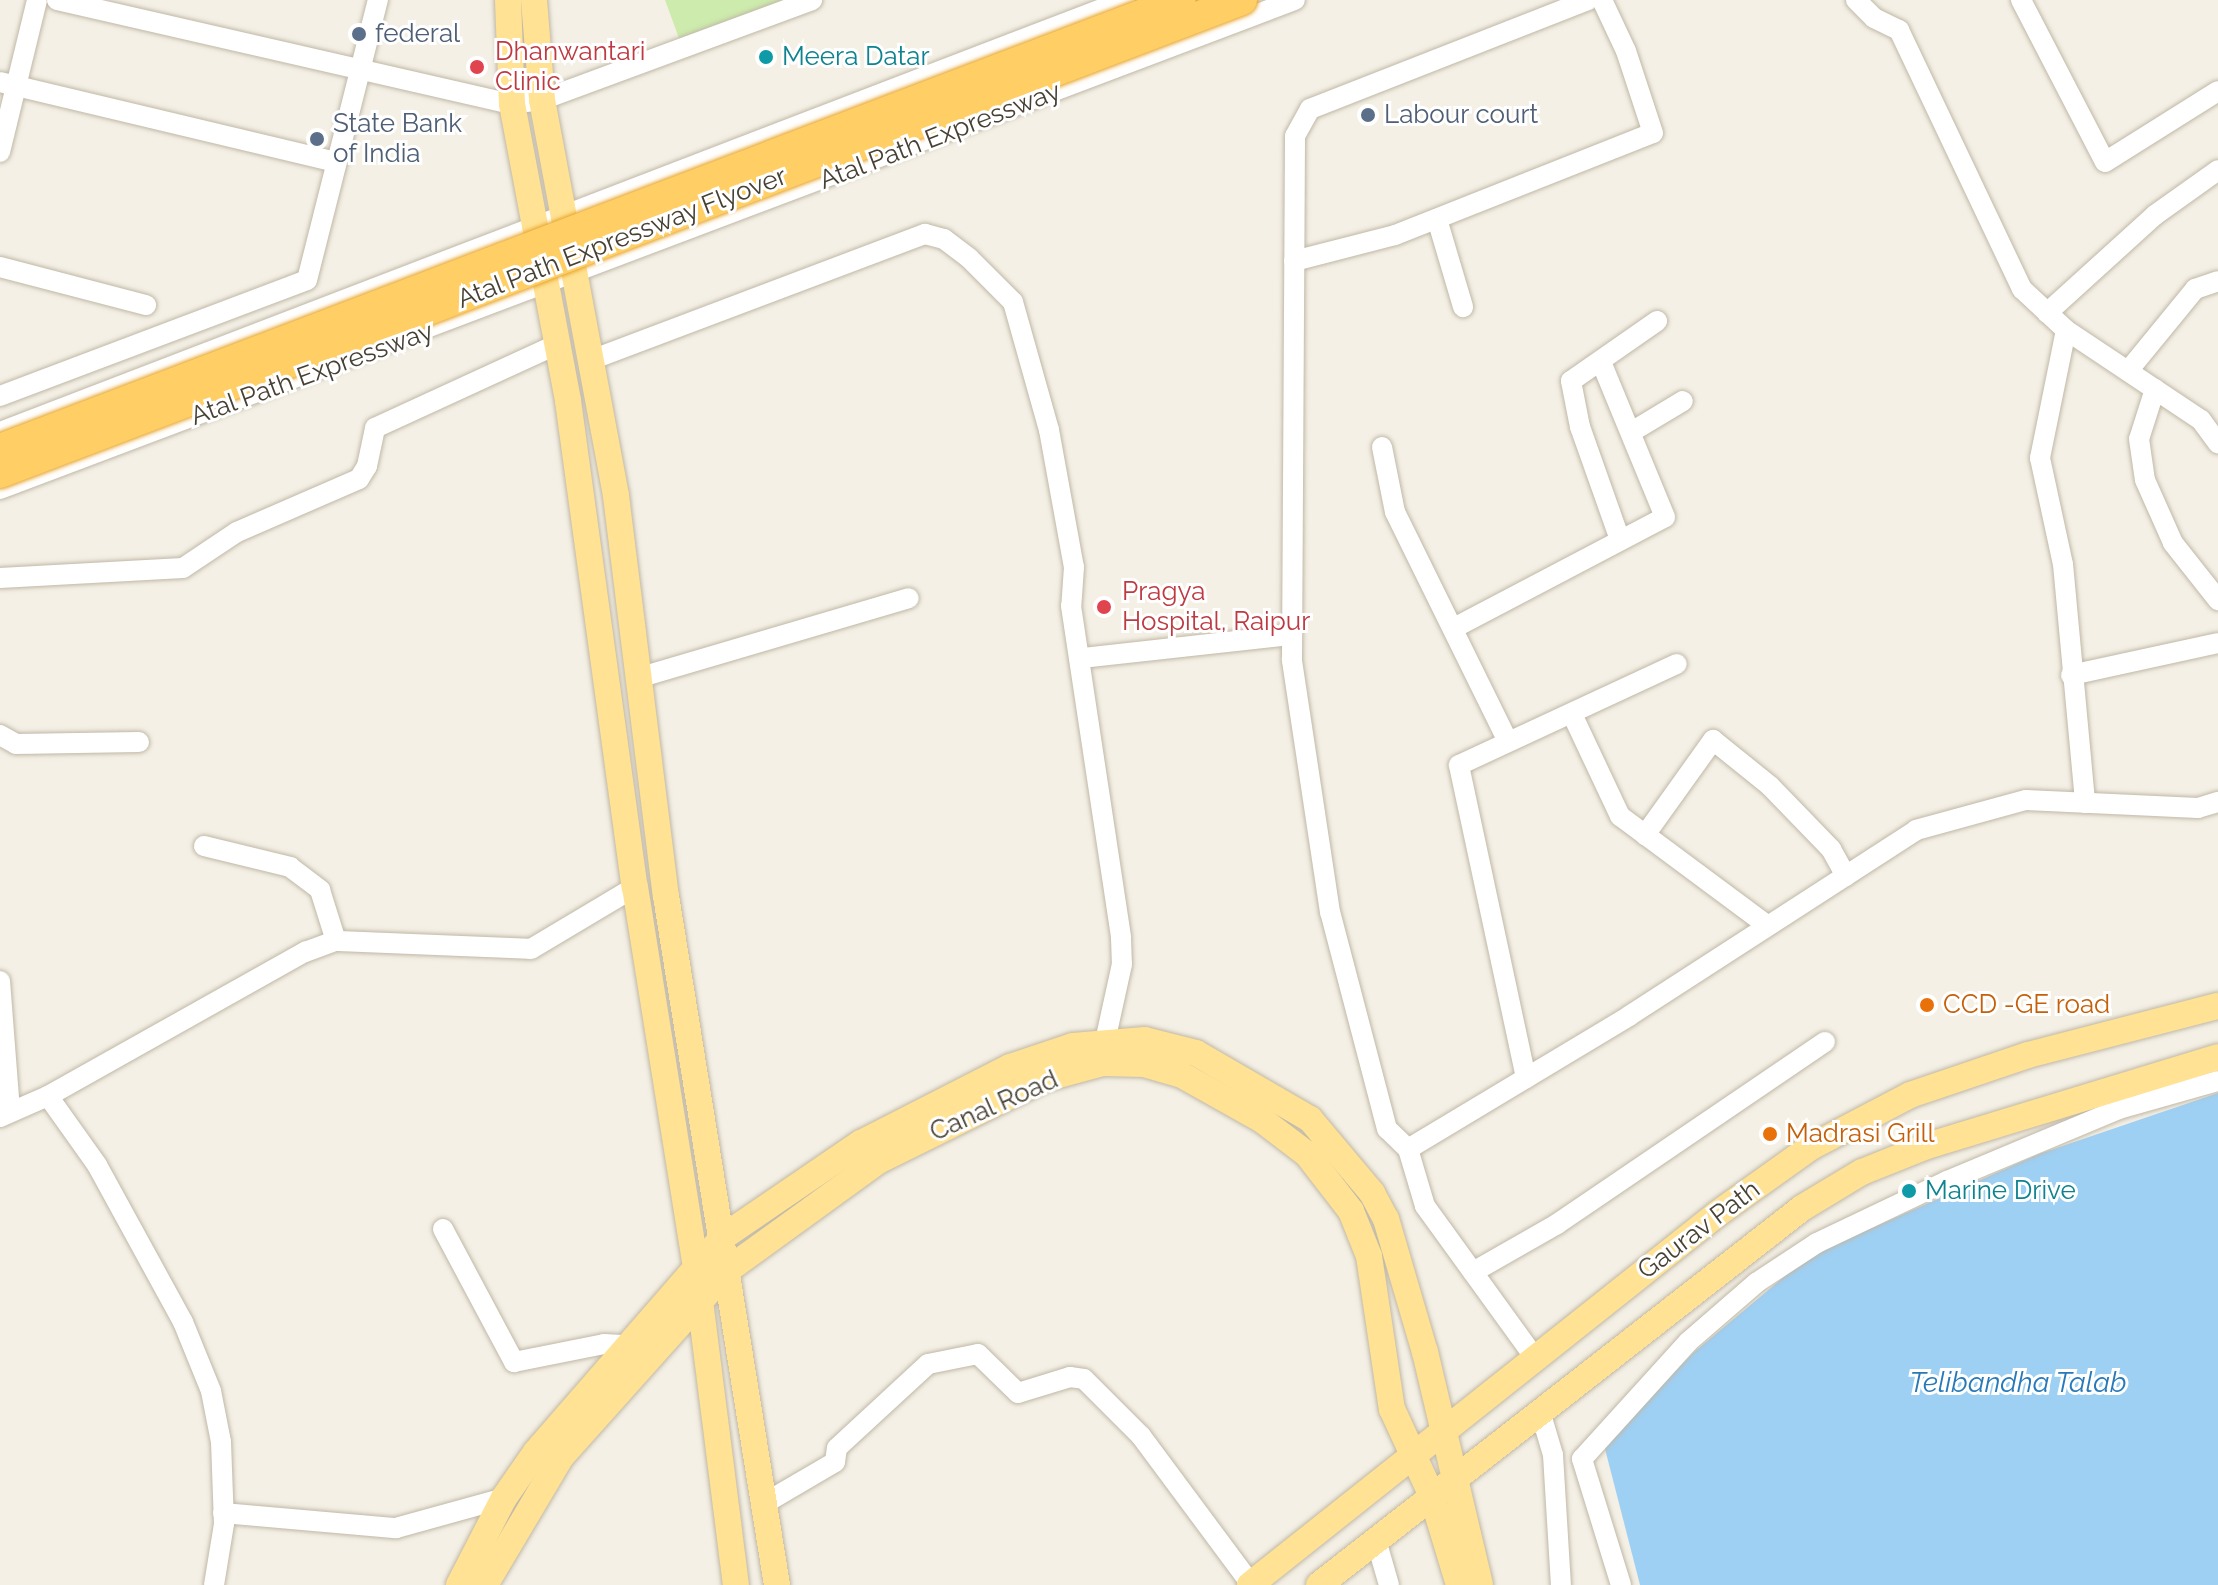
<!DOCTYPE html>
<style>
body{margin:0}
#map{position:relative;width:2218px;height:1585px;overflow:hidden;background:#f4f0e5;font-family:Raleway,sans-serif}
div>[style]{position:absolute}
.green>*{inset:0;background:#cdebac}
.water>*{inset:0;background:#9ed0f4}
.roads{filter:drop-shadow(0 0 2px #c0b8a7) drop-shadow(0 0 2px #c0b8a7)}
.minor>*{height:20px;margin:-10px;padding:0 10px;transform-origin:10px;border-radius:10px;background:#fff}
.major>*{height:26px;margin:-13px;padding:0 13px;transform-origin:13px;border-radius:13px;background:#ffe293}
.bridges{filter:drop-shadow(0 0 2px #e7a52d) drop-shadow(0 0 2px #e7a52d)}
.highway-bridge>*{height:30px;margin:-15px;padding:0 15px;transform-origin:15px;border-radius:15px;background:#ffce65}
.dots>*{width:22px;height:22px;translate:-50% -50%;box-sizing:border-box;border:4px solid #fff;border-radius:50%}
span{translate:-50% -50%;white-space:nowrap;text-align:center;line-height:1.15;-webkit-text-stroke:6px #fff;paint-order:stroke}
.service-label{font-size:26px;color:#4e5e75}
.left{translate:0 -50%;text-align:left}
.health-label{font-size:26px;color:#be3a42}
.culture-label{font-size:26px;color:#0d838f}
.street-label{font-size:26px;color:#474034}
.food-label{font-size:26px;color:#c56008}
.water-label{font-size:28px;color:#2779b9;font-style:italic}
</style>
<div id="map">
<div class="green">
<div style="clip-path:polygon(665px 0,783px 0,680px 41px)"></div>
</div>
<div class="water">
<div style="clip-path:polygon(2218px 1093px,2218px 1585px,1640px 1585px,1604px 1445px,1693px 1353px,1809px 1256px,2039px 1154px)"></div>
</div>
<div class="roads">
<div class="minor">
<div style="left:57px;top:0;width:467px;rotate:12.9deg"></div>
<div style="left:512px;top:104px;width:30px;rotate:-8deg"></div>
<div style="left:542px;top:100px;width:288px;rotate:-20.3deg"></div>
<div style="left:1856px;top:0;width:25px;rotate:45deg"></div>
<div style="left:1874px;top:18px;width:28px;rotate:26deg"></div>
<div style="left:1899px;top:30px;width:287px;rotate:64.6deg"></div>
<div style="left:2022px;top:289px;width:60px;rotate:43deg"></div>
<div style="left:2066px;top:330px;width:162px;rotate:33.7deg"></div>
<div style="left:2201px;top:420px;width:29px;rotate:54deg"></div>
<div style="left:2021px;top:0;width:182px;rotate:62.6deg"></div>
<div style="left:2105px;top:162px;width:133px;rotate:-32.1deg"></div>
<div style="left:0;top:82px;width:346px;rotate:13.4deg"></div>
<div style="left:0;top:152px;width:156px;rotate:-76.3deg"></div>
<div style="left:1437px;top:219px;width:92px;rotate:73.5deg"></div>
<div style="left:1294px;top:261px;width:104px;rotate:-14.4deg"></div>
<div style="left:1395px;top:235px;width:277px;rotate:-21.6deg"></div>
<div style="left:1653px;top:133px;width:86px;rotate:-108.2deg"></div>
<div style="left:1626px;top:51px;width:56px;rotate:-115.2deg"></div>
<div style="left:0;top:267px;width:151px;rotate:14.6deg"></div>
<div style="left:2047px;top:313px;width:146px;rotate:-42.2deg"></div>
<div style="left:2155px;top:215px;width:77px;rotate:-35.5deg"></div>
<div style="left:2066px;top:330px;width:131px;rotate:101.5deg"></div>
<div style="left:2040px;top:458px;width:108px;rotate:77.8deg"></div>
<div style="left:2063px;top:564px;width:240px;rotate:84.7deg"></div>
<div style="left:591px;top:360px;width:357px;rotate:-20.7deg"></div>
<div style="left:925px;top:234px;width:20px;rotate:15deg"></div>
<div style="left:944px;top:239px;width:31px;rotate:37deg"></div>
<div style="left:969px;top:258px;width:62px;rotate:45deg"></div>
<div style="left:1013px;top:302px;width:133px;rotate:74.3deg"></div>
<div style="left:1049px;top:430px;width:139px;rotate:79.7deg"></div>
<div style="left:1074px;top:567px;width:39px;rotate:94deg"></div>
<div style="left:1071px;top:606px;width:336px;rotate:81.4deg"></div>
<div style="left:1121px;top:938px;width:26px;rotate:88deg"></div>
<div style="left:1122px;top:964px;width:93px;rotate:102.4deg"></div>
<div style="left:2128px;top:371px;width:106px;rotate:-50.7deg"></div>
<div style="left:2195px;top:289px;width:24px;rotate:-19deg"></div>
<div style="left:2155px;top:389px;width:52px;rotate:107.7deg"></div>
<div style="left:2139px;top:439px;width:41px;rotate:81.7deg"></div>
<div style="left:2145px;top:480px;width:69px;rotate:66deg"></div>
<div style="left:2173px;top:543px;width:73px;rotate:51.7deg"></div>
<div style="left:0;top:396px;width:328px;rotate:-20.7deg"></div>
<div style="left:307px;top:280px;width:289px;rotate:-75.8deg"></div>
<div style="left:1633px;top:431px;width:58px;rotate:-31deg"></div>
<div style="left:0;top:432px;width:1205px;rotate:-21.01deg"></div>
<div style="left:1382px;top:447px;width:66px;rotate:78.7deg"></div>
<div style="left:1395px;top:512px;width:254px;rotate:63.8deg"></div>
<div style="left:0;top:489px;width:1384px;rotate:-20.69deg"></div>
<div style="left:1619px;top:537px;width:117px;rotate:-109.5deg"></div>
<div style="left:1580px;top:427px;width:47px;rotate:-101.1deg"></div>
<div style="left:1571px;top:381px;width:105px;rotate:-34.9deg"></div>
<div style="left:0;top:578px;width:183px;rotate:-3.1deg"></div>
<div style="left:183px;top:568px;width:65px;rotate:-33.7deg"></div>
<div style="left:237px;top:532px;width:133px;rotate:-23.5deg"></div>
<div style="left:359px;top:479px;width:15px;rotate:-58deg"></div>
<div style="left:367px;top:466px;width:39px;rotate:-78deg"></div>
<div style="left:375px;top:428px;width:201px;rotate:-24.7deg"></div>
<div style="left:1454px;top:628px;width:238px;rotate:-27.7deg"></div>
<div style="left:1665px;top:517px;width:165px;rotate:-112.4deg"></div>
<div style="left:1082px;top:658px;width:211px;rotate:-6.3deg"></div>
<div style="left:2071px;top:675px;width:150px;rotate:-12.3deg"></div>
<div style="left:641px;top:677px;width:279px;rotate:-16.4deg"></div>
<div style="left:1572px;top:714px;width:113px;rotate:64.8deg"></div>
<div style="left:1620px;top:816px;width:184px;rotate:36.6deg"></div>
<div style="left:0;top:735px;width:18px;rotate:29deg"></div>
<div style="left:16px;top:744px;width:123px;rotate:-0.9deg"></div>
<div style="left:1645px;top:835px;width:117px;rotate:-54.4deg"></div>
<div style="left:1713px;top:740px;width:73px;rotate:38.9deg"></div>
<div style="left:1770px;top:786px;width:88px;rotate:45.9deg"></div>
<div style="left:1831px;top:849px;width:31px;rotate:61deg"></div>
<div style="left:204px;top:846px;width:89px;rotate:13.7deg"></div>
<div style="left:290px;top:867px;width:38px;rotate:37deg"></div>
<div style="left:320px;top:890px;width:53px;rotate:72.6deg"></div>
<div style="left:0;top:981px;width:129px;rotate:85.6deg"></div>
<div style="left:1526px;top:1078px;width:320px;rotate:-102.1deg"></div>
<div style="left:1459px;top:765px;width:240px;rotate:-24.9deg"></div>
<div style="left:48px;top:1096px;width:85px;rotate:54.6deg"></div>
<div style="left:97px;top:1165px;width:179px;rotate:61.3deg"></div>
<div style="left:183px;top:1322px;width:74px;rotate:67.9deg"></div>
<div style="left:211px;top:1391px;width:52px;rotate:78.9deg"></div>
<div style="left:221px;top:1442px;width:82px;rotate:87.9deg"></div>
<div style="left:224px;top:1524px;width:62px;rotate:99.3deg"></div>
<div style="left:0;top:1117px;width:52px;rotate:-23.6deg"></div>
<div style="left:48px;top:1096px;width:295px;rotate:-29.3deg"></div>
<div style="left:305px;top:952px;width:33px;rotate:-20deg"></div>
<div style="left:336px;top:941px;width:195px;rotate:2.3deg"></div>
<div style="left:531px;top:949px;width:121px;rotate:-30.8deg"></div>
<div style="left:1408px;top:1149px;width:29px;rotate:-136deg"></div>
<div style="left:1387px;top:1129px;width:224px;rotate:-104.7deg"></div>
<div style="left:1330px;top:912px;width:255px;rotate:-98.6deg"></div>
<div style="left:1292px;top:660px;width:524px;rotate:-89.67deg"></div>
<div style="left:1295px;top:136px;width:31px;rotate:-61deg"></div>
<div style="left:1310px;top:109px;width:299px;rotate:-21.4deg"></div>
<div style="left:443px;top:1229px;width:151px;rotate:61.9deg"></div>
<div style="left:514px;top:1362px;width:92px;rotate:-11.3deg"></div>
<div style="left:604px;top:1344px;width:22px;rotate:3deg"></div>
<div style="left:1473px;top:1272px;width:97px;rotate:-29.7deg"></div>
<div style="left:1557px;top:1224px;width:324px;rotate:-34.2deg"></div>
<div style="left:1535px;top:1358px;width:188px;rotate:-125.9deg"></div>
<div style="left:1425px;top:1206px;width:59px;rotate:-106.6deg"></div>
<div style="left:1408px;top:1149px;width:258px;rotate:-31deg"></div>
<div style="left:1629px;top:1016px;width:342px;rotate:-32.9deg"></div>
<div style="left:1916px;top:830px;width:114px;rotate:-15.3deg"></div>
<div style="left:2026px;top:800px;width:172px;rotate:2.7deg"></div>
<div style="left:2198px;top:808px;width:21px;rotate:-17deg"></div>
<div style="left:1540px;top:1411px;width:46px;rotate:73.5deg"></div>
<div style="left:1553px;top:1455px;width:130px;rotate:86.5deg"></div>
<div style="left:765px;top:1503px;width:81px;rotate:-30.4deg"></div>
<div style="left:835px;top:1462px;width:14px;rotate:-82deg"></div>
<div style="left:837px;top:1448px;width:124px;rotate:-42.7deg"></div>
<div style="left:928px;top:1364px;width:51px;rotate:-11.3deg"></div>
<div style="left:978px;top:1354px;width:56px;rotate:44.3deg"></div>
<div style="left:1018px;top:1393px;width:54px;rotate:-17.1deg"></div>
<div style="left:1070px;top:1377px;width:14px;rotate:8deg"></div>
<div style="left:1084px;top:1379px;width:81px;rotate:45deg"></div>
<div style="left:1141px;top:1436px;width:184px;rotate:53.4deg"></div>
<div style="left:223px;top:1513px;width:174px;rotate:5deg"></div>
<div style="left:396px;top:1528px;width:112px;rotate:-15.5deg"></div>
<div style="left:1376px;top:1540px;width:47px;rotate:73.9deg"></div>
<div style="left:1621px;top:1585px;width:132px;rotate:-107.2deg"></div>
<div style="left:1582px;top:1459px;width:158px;rotate:-47.8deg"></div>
<div style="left:1688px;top:1342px;width:90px;rotate:-40.9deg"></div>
<div style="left:1756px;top:1283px;width:73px;rotate:-33.3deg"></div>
<div style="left:1817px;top:1243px;width:144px;rotate:-25.5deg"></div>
<div style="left:1947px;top:1181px;width:186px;rotate:-22.7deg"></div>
<div style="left:2119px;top:1109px;width:103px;rotate:-15.8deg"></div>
</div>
<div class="major">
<div style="left:508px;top:0;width:104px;rotate:87.8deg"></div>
<div style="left:512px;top:104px;width:302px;rotate:79.3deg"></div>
<div style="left:568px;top:401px;width:491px;rotate:82.2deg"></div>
<div style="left:635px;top:887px;width:387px;rotate:80.9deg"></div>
<div style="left:696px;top:1269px;width:319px;rotate:82.8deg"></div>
<div style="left:534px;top:0;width:100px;rotate:85.4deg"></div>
<div style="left:542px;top:100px;width:403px;rotate:79.4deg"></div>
<div style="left:616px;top:496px;width:403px;rotate:82.9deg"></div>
<div style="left:666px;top:896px;width:698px;rotate:80.85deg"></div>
<div style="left:459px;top:1585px;width:98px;rotate:-62.7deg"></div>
<div style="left:504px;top:1498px;width:56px;rotate:-55.2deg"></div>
<div style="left:536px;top:1452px;width:285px;rotate:-49deg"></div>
<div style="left:723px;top:1237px;width:167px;rotate:-34.3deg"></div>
<div style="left:861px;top:1143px;width:167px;rotate:-27deg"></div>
<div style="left:1010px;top:1067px;width:66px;rotate:-18.4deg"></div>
<div style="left:1073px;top:1046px;width:72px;rotate:-4.8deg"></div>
<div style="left:1145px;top:1040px;width:53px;rotate:14.3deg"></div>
<div style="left:1196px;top:1053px;width:132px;rotate:30.1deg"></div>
<div style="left:1310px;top:1119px;width:97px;rotate:50deg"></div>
<div style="left:1372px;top:1193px;width:30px;rotate:62deg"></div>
<div style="left:1386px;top:1219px;width:139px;rotate:73.7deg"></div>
<div style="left:1425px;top:1352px;width:239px;rotate:76.7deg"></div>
<div style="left:485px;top:1585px;width:149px;rotate:-59.3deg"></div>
<div style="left:561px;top:1457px;width:252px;rotate:-48.2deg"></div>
<div style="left:729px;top:1269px;width:184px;rotate:-35.9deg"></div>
<div style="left:878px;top:1161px;width:185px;rotate:-26.3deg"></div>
<div style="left:1044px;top:1079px;width:61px;rotate:-15.2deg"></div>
<div style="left:1103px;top:1063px;width:41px;rotate:1.4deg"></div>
<div style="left:1144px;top:1064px;width:37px;rotate:16deg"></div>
<div style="left:1180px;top:1074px;width:94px;rotate:29.3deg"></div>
<div style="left:1262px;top:1120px;width:56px;rotate:37.1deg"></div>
<div style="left:1307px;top:1154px;width:72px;rotate:52.3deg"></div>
<div style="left:1351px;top:1211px;width:48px;rotate:68.2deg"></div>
<div style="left:1369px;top:1256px;width:155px;rotate:81.5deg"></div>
<div style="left:1392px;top:1409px;width:96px;rotate:65.3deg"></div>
<div style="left:1432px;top:1496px;width:93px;rotate:73.1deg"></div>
<div style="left:1250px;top:1585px;width:596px;rotate:-38.46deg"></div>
<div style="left:1717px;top:1214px;width:115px;rotate:-35.5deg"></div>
<div style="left:1811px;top:1147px;width:112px;rotate:-27.7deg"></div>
<div style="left:1910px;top:1095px;width:125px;rotate:-18.7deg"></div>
<div style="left:2028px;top:1055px;width:196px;rotate:-14.5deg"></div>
<div style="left:1319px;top:1585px;width:613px;rotate:-37.97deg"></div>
<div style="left:1802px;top:1208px;width:70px;rotate:-31deg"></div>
<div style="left:1862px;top:1172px;width:70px;rotate:-21.8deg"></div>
<div style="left:1927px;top:1146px;width:304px;rotate:-17deg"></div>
</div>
</div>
<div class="bridges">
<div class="highway-bridge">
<div style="left:0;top:449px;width:1263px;rotate:-20.83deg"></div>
<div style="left:0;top:473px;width:1329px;rotate:-20.85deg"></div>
</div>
</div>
<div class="dots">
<div style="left:359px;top:34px;background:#5c6f8a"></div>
<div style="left:766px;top:57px;background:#0f9aa8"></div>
<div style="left:477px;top:67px;background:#e0444e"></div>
<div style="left:1368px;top:115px;background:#5c6f8a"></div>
<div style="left:317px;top:139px;background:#5c6f8a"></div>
<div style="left:1104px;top:607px;background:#e0444e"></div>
<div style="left:1927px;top:1005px;background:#e8710a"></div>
<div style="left:1770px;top:1134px;background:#e8710a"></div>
<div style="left:1909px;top:1191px;background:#0f9aa8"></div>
</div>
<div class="service-label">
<span class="left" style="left:375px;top:34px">federal</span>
<span class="left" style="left:1384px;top:115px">Labour court</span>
<span class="left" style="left:333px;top:139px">State Bank<br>of India</span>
</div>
<div class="health-label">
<span class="left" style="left:495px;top:67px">Dhanwantari<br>Clinic</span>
<span class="left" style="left:1122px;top:607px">Pragya<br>Hospital, Raipur</span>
</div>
<div class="culture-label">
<span class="left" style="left:782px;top:57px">Meera Datar</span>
<span class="left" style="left:1925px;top:1191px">Marine Drive</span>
</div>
<div class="street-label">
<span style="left:940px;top:136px;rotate:-21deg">Atal Path Expressway</span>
<span style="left:622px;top:238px;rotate:-21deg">Atal Path Expressway Flyover</span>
<span style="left:312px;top:374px;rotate:-20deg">Atal Path Expressway</span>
<span style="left:994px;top:1106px;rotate:-24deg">Canal Road</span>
<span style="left:1699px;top:1230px;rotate:-37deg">Gaurav Path</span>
</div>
<div class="food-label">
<span class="left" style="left:1943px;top:1005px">CCD -GE road</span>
<span class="left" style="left:1786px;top:1134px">Madrasi Grill</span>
</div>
<div class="water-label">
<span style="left:2018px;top:1383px">Telibandha Talab</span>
</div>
</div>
